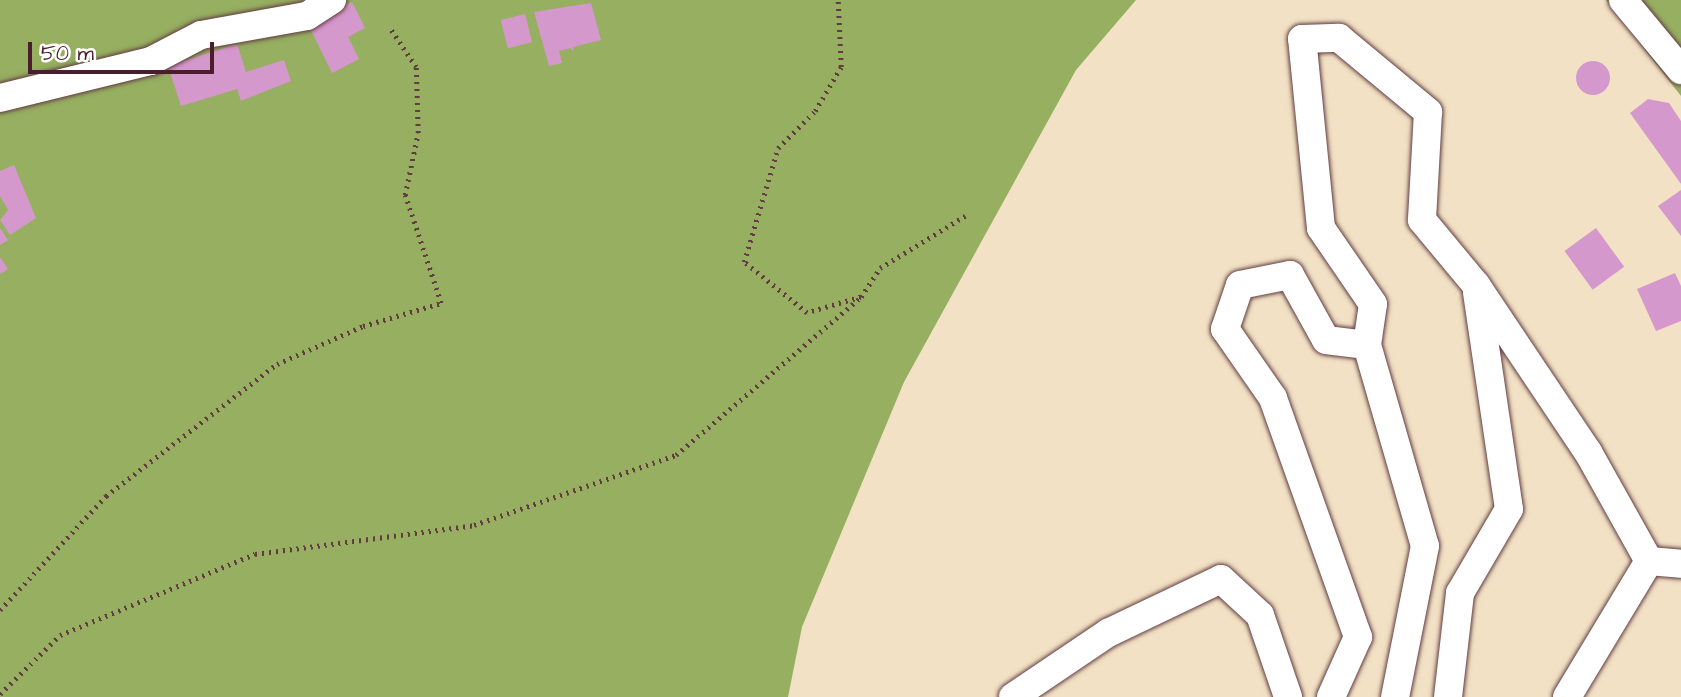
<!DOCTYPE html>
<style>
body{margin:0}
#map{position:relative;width:1681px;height:697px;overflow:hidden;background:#f2e1c4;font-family:"Architects Daughter",sans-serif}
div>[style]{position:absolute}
.forest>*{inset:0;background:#96af60}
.building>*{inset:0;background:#d598cd;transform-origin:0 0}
.round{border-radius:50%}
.path>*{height:4.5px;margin-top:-2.25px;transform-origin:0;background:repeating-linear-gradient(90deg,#633c42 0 2px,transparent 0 7px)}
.roads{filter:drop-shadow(0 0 2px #633c42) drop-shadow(0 0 2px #633c42)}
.minor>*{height:28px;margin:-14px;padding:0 14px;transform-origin:14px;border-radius:14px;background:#fff}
span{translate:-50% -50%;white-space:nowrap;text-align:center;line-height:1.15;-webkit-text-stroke:7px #fff;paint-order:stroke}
.scale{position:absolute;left:28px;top:42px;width:186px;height:32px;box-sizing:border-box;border:4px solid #4a1f2b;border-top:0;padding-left:9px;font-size:21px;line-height:24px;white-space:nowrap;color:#4a1f2b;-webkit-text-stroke:5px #fff;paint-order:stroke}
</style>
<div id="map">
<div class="forest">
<div style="clip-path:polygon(0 0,1136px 0,1076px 70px,904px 382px,802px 627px,788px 697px,0 697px)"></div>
<div style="clip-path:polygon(1606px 0,1681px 0,1681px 96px)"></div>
</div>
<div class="building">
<div style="clip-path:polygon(352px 2px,365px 28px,348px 37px,359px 59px,332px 73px,308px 24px)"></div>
<div style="clip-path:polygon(591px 3px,601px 40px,573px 47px,573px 52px,571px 48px,559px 51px,562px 63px,549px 66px,534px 12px)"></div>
<div style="left:525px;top:14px;width:29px;height:25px;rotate:76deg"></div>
<div style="clip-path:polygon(237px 44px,246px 72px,284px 60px,291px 81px,241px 101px,237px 89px,181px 106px,168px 66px)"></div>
<div class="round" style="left:1576px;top:61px;width:34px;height:34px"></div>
<div style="clip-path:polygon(1648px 99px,1669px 103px,1681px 121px,1681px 184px,1630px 113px)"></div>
<div style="clip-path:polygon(14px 165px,36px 218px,10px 235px,0 220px,8px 210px,0 196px,0 171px)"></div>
<div style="clip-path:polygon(1681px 190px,1681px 236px,1658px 206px)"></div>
<div style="clip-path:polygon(0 228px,8px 240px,0 245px)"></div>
<div style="left:1596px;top:228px;width:48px;height:39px;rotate:54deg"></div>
<div style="clip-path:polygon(0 257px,8px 269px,0 274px)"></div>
<div style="clip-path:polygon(1675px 273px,1681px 286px,1681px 321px,1656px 331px,1637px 289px)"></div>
</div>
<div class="path">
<div style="left:861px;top:297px;width:35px;rotate:-57deg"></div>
<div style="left:880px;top:268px;width:100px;rotate:-31.5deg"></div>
<div style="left:0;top:610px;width:156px;rotate:-47.1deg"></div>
<div style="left:106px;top:496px;width:216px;rotate:-37.7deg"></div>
<div style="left:277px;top:364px;width:94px;rotate:-23.8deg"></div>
<div style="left:363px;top:326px;width:81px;rotate:-16.4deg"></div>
<div style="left:441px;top:303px;width:114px;rotate:-108.4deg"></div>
<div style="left:405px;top:195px;width:63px;rotate:-78.2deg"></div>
<div style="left:418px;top:133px;width:66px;rotate:-91.7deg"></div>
<div style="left:416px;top:67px;width:45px;rotate:-124deg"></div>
<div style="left:0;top:694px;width:84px;rotate:-44.5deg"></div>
<div style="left:60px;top:635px;width:211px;rotate:-22.6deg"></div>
<div style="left:255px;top:554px;width:221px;rotate:-7.5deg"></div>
<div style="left:474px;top:525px;width:214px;rotate:-19.1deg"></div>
<div style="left:676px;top:455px;width:243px;rotate:-40.5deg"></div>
<div style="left:861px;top:297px;width:56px;rotate:163.5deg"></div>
<div style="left:807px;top:313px;width:81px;rotate:-141deg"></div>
<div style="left:744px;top:262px;width:119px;rotate:-73.4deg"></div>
<div style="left:778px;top:148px;width:52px;rotate:-45deg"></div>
<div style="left:815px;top:111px;width:51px;rotate:-59.4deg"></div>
<div style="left:841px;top:67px;width:67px;rotate:-92.6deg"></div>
</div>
<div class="roads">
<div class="minor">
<div style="left:1623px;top:0;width:91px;rotate:50.4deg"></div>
<div style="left:0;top:98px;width:155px;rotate:-13.8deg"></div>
<div style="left:151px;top:61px;width:56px;rotate:-27.5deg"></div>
<div style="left:201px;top:35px;width:108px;rotate:-10.2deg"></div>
<div style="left:307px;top:16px;width:30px;rotate:-33deg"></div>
<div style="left:1367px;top:345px;width:209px;rotate:73.9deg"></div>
<div style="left:1425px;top:546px;width:154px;rotate:101.2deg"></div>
<div style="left:1649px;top:561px;width:32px;rotate:5deg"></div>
<div style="left:1013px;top:697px;width:115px;rotate:-34deg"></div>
<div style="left:1108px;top:633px;width:125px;rotate:-25.5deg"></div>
<div style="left:1221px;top:579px;width:53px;rotate:42.7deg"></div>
<div style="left:1260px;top:615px;width:87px;rotate:71.1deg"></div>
<div style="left:1331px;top:697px;width:66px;rotate:-65.8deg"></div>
<div style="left:1358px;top:637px;width:254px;rotate:-109.6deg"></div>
<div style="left:1273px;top:398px;width:84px;rotate:-124.8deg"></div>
<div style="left:1225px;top:329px;width:46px;rotate:-71.2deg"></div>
<div style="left:1240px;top:285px;width:51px;rotate:-11.3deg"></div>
<div style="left:1290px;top:275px;width:74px;rotate:61deg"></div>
<div style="left:1326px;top:340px;width:41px;rotate:7deg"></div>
<div style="left:1367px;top:345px;width:41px;rotate:-81.7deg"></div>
<div style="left:1373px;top:304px;width:92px;rotate:-124.4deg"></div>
<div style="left:1321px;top:228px;width:190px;rotate:-95.7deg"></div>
<div style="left:1302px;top:39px;width:37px;rotate:-2deg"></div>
<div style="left:1339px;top:38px;width:116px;rotate:39.7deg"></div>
<div style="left:1428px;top:112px;width:108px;rotate:93.2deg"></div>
<div style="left:1422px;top:220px;width:85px;rotate:50.3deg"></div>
<div style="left:1476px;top:285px;width:201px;rotate:56.2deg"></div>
<div style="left:1588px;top:452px;width:125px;rotate:60.8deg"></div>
<div style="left:1448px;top:697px;width:105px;rotate:-83.4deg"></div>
<div style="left:1460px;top:593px;width:97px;rotate:-59.7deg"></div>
<div style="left:1509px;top:509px;width:219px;rotate:-98.4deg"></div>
<div style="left:1567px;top:697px;width:159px;rotate:-58.9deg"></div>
</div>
</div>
<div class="scale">50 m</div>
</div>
